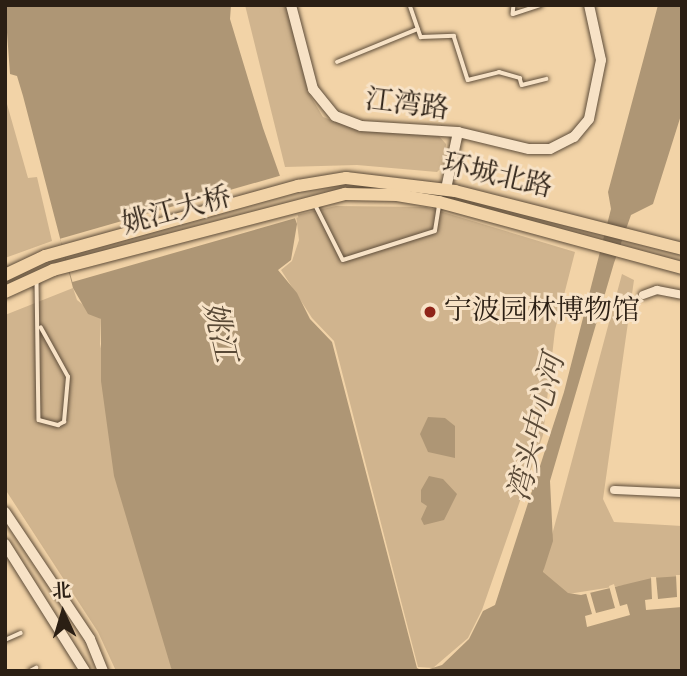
<!DOCTYPE html>
<meta charset="utf-8">
<style>
body{margin:0}
#map{position:relative;width:687px;height:676px;overflow:hidden;background:#f2d3a7;font-family:"IM FELL English","Noto Serif SC",serif}
div>[style]{position:absolute}
.green>*{inset:0;background:#d0b48e}
.water>*{inset:0;background:#ae9675}
.pier>*{inset:0;background:#f2d3a7;transform-origin:0 0}
.roads{filter:drop-shadow(0 0 2px #5d4c39) drop-shadow(0 0 2px #5d4c39)}
.lane>*{height:3.5px;margin:-1.75px;padding:0 1.75px;transform-origin:1.75px;border-radius:1.75px;background:#f7e2c6}
.street>*{height:8px;margin:-4px;padding:0 4px;transform-origin:4px;border-radius:4px;background:#f7e2c6}
.secondary>*{height:10px;margin:-5px;padding:0 5px;transform-origin:5px;border-radius:5px;background:#f7e2c6}
.primary>*{height:12px;margin:-6px;padding:0 6px;transform-origin:6px;border-radius:6px;background:#f2d3a7}
.dots>*{width:19px;height:19px;translate:-50% -50%;box-sizing:border-box;border:4px solid #f7e2c6;border-radius:50%}
span{translate:-50% -50%;white-space:nowrap;text-align:center;line-height:1.15;-webkit-text-stroke:6px #f7e2c6;paint-order:stroke}
.street-label{font-size:28px;color:#2b1f14}
.poi-label{font-size:28px;color:#2b1f14}
.left{translate:0 -50%;text-align:left}
.water-label{font-size:30px;color:#594936;font-style:italic}
.frame{position:absolute;inset:0;border:7px solid #2b1f14;pointer-events:none}
.north{position:absolute;left:28px;top:578px;width:70px;height:70px;-webkit-text-stroke:5px #f7e2c6;paint-order:stroke;rotate:356deg;font-size:19px;font-weight:700;line-height:28px;text-align:center;color:#2b1f14}
.north::after{content:'';display:block;margin:auto;width:24px;height:32px;background:#2b1f14;clip-path:polygon(50% 0,100% 100%,50% 72%,0 100%)}
</style>
<div id="map">
<div class="green">
<div style="clip-path:polygon(245px 5px,286px 5px,308px 92px,323px 117px,362px 131px,439px 136px,446px 144px,444px 165px,437px 172px,357px 165px,285px 167px)"></div>
<div style="clip-path:polygon(5px 97px,28px 178px,37px 177px,52px 241px,5px 258px)"></div>
<div style="clip-path:polygon(336px 206px,426px 207px,575px 252px,555px 330px,543px 435px,482px 610px,468px 638px,433px 668px,418px 667px,334px 341px,312px 318px,281px 270px,292px 261px,299px 240px,296px 215px)"></div>
<div style="clip-path:polygon(622px 274px,634px 280px,603px 499px,614px 522px,682px 526px,682px 576px,568px 594px,543px 573px,545px 561px)"></div>
<div style="clip-path:polygon(73px 288px,77px 300px,101px 319px,100px 344px,172px 671px,116px 671px,98px 632px,5px 489px,5px 315px)"></div>
</div>
<div class="water">
<div style="clip-path:polygon(5px 5px,231px 5px,230px 19px,263px 128px,297px 224px,291px 260px,278px 270px,297px 293px,310px 319px,332px 342px,417px 668px,423px 671px,172px 671px,114px 476px,101px 381px,101px 319px,88px 314px,73px 288px,23px 96px,17px 76px,10px 74px)"></div>
<div style="clip-path:polygon(658px 5px,682px 5px,682px 112px,653px 204px,631px 215px,614px 263px,550px 481px,553px 541px,543px 572px,568px 593px,581px 595px,652px 578px,682px 576px,682px 671px,423px 671px,442px 665px,469px 639px,483px 611px,495px 605px,564px 392px,611px 209px,608px 192px)"></div>
<div style="clip-path:polygon(428px 417px,445px 418px,455px 426px,455px 458px,428px 452px,420px 434px)"></div>
<div style="clip-path:polygon(429px 476px,443px 479px,457px 494px,444px 520px,424px 525px,421px 519px,427px 506px,421px 502px,421px 490px)"></div>
</div>
<div class="pier">
<div style="left:286px;top:174px;width:45px;height:235px;rotate:74deg"></div>
<div style="clip-path:polygon(676px 575px,681px 575px,682px 607px,646px 610px,645px 600px,652px 599px,651px 577px,656px 577px,658px 599px,677px 597px)"></div>
<div style="clip-path:polygon(614px 584px,620px 606px,627px 604px,630px 615px,587px 627px,585px 616px,592px 614px,586px 593px,590px 592px,596px 613px,615px 608px,609px 586px)"></div>
</div>
<div class="roads">
<div class="lane">
<div style="left:410px;top:5px;width:34px;rotate:71deg"></div>
<div style="left:421px;top:37px;width:33px;rotate:-2deg"></div>
<div style="left:454px;top:36px;width:46px;rotate:72.3deg"></div>
<div style="left:468px;top:80px;width:32px;rotate:-14deg"></div>
<div style="left:499px;top:72px;width:22px;rotate:16deg"></div>
<div style="left:520px;top:78px;width:7px;rotate:74deg"></div>
<div style="left:522px;top:85px;width:25px;rotate:-14deg"></div>
<div style="left:514px;top:5px;width:9px;rotate:96deg"></div>
<div style="left:513px;top:14px;width:29px;rotate:-18deg"></div>
<div style="left:337px;top:62px;width:87px;rotate:-22.2deg"></div>
<div style="left:316px;top:206px;width:60px;rotate:63.4deg"></div>
<div style="left:343px;top:260px;width:96px;rotate:-17.5deg"></div>
<div style="left:435px;top:231px;width:26px;rotate:-81deg"></div>
<div style="left:37px;top:280px;width:140px;rotate:89.2deg"></div>
<div style="left:39px;top:420px;width:20px;rotate:15deg"></div>
<div style="left:58px;top:425px;width:7px;rotate:-27deg"></div>
<div style="left:64px;top:422px;width:45px;rotate:-84.9deg"></div>
<div style="left:68px;top:377px;width:56px;rotate:-118.9deg"></div>
<div style="left:5px;top:640px;width:17px;rotate:-24deg"></div>
<div style="left:30px;top:671px;width:7px;rotate:-27deg"></div>
</div>
<div class="street">
<div style="left:643px;top:295px;width:15px;rotate:-20deg"></div>
<div style="left:657px;top:290px;width:25px;rotate:11deg"></div>
<div style="left:614px;top:490px;width:68px;rotate:2.5deg"></div>
</div>
<div class="secondary">
<div style="left:291px;top:5px;width:87px;rotate:75.3deg"></div>
<div style="left:313px;top:89px;width:35px;rotate:51deg"></div>
<div style="left:335px;top:116px;width:28px;rotate:21deg"></div>
<div style="left:361px;top:126px;width:97px;rotate:3.5deg"></div>
<div style="left:458px;top:132px;width:58px;rotate:101.9deg"></div>
<div style="left:458px;top:132px;width:73px;rotate:13.5deg"></div>
<div style="left:529px;top:149px;width:21px"></div>
<div style="left:550px;top:149px;width:27px;rotate:-27deg"></div>
<div style="left:574px;top:137px;width:23px;rotate:-50deg"></div>
<div style="left:589px;top:119px;width:60px;rotate:-78.5deg"></div>
<div style="left:601px;top:60px;width:56px;rotate:-102.3deg"></div>
<div style="left:5px;top:512px;width:153px;rotate:56.2deg"></div>
<div style="left:90px;top:639px;width:35px;rotate:68deg"></div>
<div style="left:5px;top:544px;width:150px;rotate:57.8deg"></div>
</div>
<div class="primary">
<div style="left:5px;top:275px;width:44px;rotate:-25.4deg"></div>
<div style="left:45px;top:256px;width:263px;rotate:-15.5deg"></div>
<div style="left:298px;top:186px;width:49px;rotate:-9.5deg"></div>
<div style="left:346px;top:178px;width:110px;rotate:6.8deg"></div>
<div style="left:455px;top:191px;width:234px;rotate:14.3deg"></div>
<div style="left:5px;top:292px;width:53px;rotate:-24.6deg"></div>
<div style="left:53px;top:270px;width:302px;rotate:-14.6deg"></div>
<div style="left:345px;top:194px;width:52px;rotate:1.1deg"></div>
<div style="left:397px;top:195px;width:43px;rotate:9.5deg"></div>
<div style="left:439px;top:202px;width:252px;rotate:15.2deg"></div>
</div>
</div>
<div class="dots">
<div style="left:430px;top:312px;background:#8f2418"></div>
</div>
<div class="street-label">
<span style="left:407px;top:106px;rotate:7deg">江湾路</span>
<span style="left:497px;top:177px;rotate:13deg">环城北路</span>
<span style="left:177px;top:212px;rotate:-15deg">姚江大桥</span>
</div>
<div class="poi-label">
<span class="left" style="left:444px;top:312px">宁波园林博物馆</span>
</div>
<div class="water-label">
<span style="left:218px;top:332px;rotate:77deg">姚江</span>
<span style="left:538px;top:428px;rotate:-76deg">湾头中心河</span>
</div>
<div class="frame"></div>
<div class="north">北</div>
</div>
